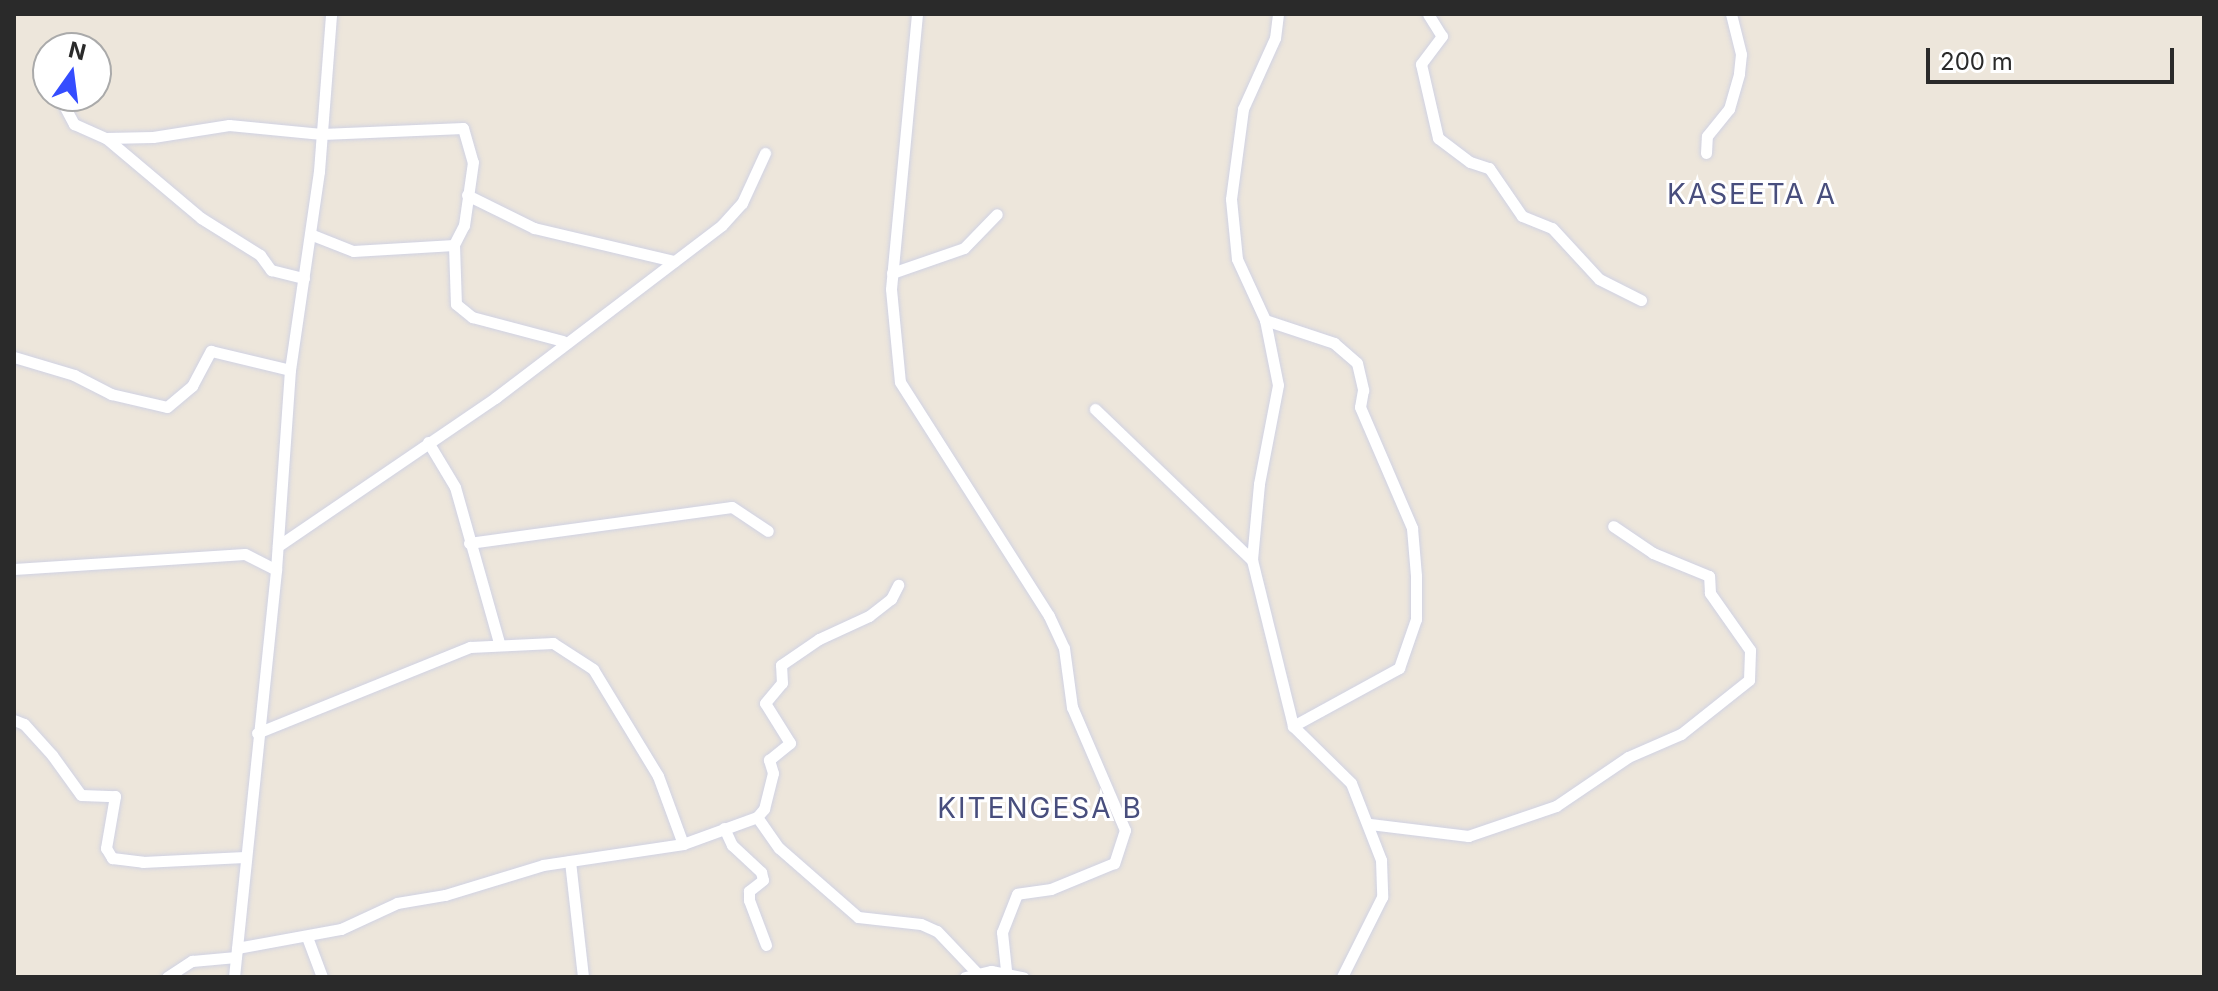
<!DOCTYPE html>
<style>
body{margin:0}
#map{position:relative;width:2218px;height:991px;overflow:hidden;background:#ede6db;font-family:Inter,sans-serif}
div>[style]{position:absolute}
.roads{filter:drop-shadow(0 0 2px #d0d2e3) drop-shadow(0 0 2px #d0d2e3)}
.minor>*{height:11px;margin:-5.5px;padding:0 5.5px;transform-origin:5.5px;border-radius:5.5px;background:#fff}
span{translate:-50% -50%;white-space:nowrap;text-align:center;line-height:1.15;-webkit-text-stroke:6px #fff;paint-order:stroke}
.quarter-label{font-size:28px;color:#484e7d;letter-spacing:2px}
.frame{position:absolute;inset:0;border:16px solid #2a2a2a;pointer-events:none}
.north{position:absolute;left:32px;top:32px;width:80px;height:80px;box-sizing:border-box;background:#fff;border:2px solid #aaa;border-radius:50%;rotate:14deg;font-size:22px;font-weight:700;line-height:32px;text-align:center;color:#2a2a2a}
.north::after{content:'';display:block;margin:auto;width:28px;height:36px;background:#354dff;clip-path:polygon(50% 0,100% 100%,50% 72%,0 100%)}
.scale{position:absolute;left:1926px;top:48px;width:248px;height:36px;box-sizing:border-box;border:4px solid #2a2a2a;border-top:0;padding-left:10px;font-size:24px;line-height:28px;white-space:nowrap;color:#2a2a2a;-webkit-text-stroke:6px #fff;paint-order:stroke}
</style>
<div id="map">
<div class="roads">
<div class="minor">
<div style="left:917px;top:14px;width:276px;rotate:95.4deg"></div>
<div style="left:891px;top:289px;width:93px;rotate:84.5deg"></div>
<div style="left:900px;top:382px;width:277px;rotate:57.5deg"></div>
<div style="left:1049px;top:616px;width:35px;rotate:65deg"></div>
<div style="left:1064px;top:648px;width:60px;rotate:82.3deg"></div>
<div style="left:1072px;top:707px;width:134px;rotate:66.7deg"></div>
<div style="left:1125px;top:830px;width:35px;rotate:108deg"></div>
<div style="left:1114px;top:863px;width:68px;rotate:157.6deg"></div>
<div style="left:1051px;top:889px;width:34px;rotate:172deg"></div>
<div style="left:1017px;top:894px;width:41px;rotate:111.5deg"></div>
<div style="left:1002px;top:932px;width:39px;rotate:84deg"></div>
<div style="left:1278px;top:14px;width:24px;rotate:97deg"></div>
<div style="left:1275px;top:38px;width:78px;rotate:114.3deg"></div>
<div style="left:1243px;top:109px;width:91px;rotate:97.6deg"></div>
<div style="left:1231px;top:199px;width:60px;rotate:84.3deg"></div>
<div style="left:1237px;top:259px;width:67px;rotate:65.3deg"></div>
<div style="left:1265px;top:320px;width:66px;rotate:78.7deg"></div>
<div style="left:1278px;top:385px;width:101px;rotate:100.9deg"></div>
<div style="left:1259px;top:484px;width:76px;rotate:95.3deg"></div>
<div style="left:1252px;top:560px;width:171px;rotate:76.1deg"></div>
<div style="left:1293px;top:726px;width:81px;rotate:44.5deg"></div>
<div style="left:1351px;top:783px;width:83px;rotate:68.7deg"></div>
<div style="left:1381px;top:860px;width:37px;rotate:88deg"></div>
<div style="left:1382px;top:897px;width:89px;rotate:116.6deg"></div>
<div style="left:1428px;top:14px;width:26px;rotate:58deg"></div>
<div style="left:1442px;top:36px;width:35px;rotate:127deg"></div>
<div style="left:1421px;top:64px;width:76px;rotate:77.1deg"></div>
<div style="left:1438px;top:138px;width:40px;rotate:37deg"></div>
<div style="left:1470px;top:162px;width:20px;rotate:18deg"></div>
<div style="left:1489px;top:168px;width:58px;rotate:55.5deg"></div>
<div style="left:1522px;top:216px;width:32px;rotate:22deg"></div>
<div style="left:1552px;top:228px;width:69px;rotate:47.3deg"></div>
<div style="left:1599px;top:279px;width:47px;rotate:26.6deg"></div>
<div style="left:59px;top:96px;width:32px;rotate:62deg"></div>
<div style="left:74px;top:124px;width:35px;rotate:24deg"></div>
<div style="left:106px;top:138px;width:47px;rotate:-1.2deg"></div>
<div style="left:153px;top:137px;width:77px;rotate:-9deg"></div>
<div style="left:229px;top:125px;width:93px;rotate:5.5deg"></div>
<div style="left:322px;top:134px;width:141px;rotate:-2.4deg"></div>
<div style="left:463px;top:128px;width:35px;rotate:74deg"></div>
<div style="left:473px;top:162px;width:64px;rotate:98.1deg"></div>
<div style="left:464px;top:225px;width:22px;rotate:117deg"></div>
<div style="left:454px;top:245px;width:101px;rotate:176.6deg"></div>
<div style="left:353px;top:251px;width:46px;rotate:-158.4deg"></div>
<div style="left:106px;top:138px;width:124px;rotate:40.1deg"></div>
<div style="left:201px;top:218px;width:70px;rotate:32.1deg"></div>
<div style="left:260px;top:255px;width:19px;rotate:54deg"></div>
<div style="left:271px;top:270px;width:34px;rotate:14deg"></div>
<div style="left:1706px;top:153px;width:17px;rotate:-87deg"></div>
<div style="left:1707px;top:136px;width:35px;rotate:-51deg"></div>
<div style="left:1729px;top:109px;width:37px;rotate:-74deg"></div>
<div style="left:1739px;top:73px;width:19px;rotate:-84deg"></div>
<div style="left:1741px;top:54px;width:41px;rotate:-104deg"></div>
<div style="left:467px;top:195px;width:75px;rotate:26.2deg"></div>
<div style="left:534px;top:228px;width:144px;rotate:13.3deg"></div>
<div style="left:454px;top:245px;width:59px;rotate:88.1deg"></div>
<div style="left:456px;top:304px;width:21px;rotate:39deg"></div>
<div style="left:472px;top:317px;width:94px;rotate:14.8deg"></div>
<div style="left:892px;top:273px;width:76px;rotate:-19.1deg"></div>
<div style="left:964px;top:248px;width:47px;rotate:-45.9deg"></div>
<div style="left:1265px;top:320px;width:73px;rotate:18.4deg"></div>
<div style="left:1334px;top:343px;width:30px;rotate:41deg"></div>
<div style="left:1357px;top:363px;width:28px;rotate:77deg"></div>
<div style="left:1363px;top:390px;width:17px;rotate:100deg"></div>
<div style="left:1360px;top:407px;width:132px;rotate:66.7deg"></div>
<div style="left:1412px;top:528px;width:48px;rotate:85.2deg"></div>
<div style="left:1416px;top:576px;width:43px;rotate:90deg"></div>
<div style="left:1416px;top:619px;width:52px;rotate:109.1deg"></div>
<div style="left:1399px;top:668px;width:121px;rotate:151.3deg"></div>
<div style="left:14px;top:357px;width:63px;rotate:16.7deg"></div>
<div style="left:74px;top:375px;width:42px;rotate:27.2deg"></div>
<div style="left:111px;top:394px;width:57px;rotate:13.1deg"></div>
<div style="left:167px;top:407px;width:33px;rotate:-40deg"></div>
<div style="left:192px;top:386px;width:40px;rotate:-62deg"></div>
<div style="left:211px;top:351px;width:81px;rotate:13.5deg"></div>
<div style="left:1095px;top:409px;width:218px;rotate:43.9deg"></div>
<div style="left:428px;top:442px;width:52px;rotate:59deg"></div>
<div style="left:455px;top:487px;width:161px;rotate:74.2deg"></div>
<div style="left:469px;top:543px;width:265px;rotate:-7.8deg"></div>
<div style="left:732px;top:507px;width:43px;rotate:33.7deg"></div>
<div style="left:278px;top:546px;width:263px;rotate:-34.3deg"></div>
<div style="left:495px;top:398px;width:285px;rotate:-37.3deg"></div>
<div style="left:722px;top:225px;width:30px;rotate:-48deg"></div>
<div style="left:742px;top:203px;width:55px;rotate:-65.3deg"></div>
<div style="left:14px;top:569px;width:231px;rotate:-3.7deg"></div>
<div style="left:245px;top:554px;width:35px;rotate:27deg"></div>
<div style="left:14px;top:720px;width:11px;rotate:22deg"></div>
<div style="left:24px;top:724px;width:42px;rotate:47.9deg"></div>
<div style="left:52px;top:755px;width:49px;rotate:54.1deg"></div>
<div style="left:81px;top:795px;width:34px;rotate:2deg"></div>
<div style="left:115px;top:796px;width:53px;rotate:99.8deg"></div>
<div style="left:106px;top:848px;width:12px;rotate:59deg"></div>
<div style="left:112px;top:858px;width:31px;rotate:7deg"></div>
<div style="left:143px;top:862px;width:101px;rotate:-2.8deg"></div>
<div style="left:257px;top:733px;width:230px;rotate:-22deg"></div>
<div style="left:470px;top:647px;width:83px;rotate:-2.8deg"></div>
<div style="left:553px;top:643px;width:48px;rotate:33deg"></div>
<div style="left:593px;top:669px;width:125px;rotate:58.7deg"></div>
<div style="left:658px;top:776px;width:72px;rotate:69.8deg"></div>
<div style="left:757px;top:817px;width:38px;rotate:55deg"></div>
<div style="left:779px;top:848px;width:105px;rotate:41.1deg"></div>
<div style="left:858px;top:917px;width:63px;rotate:6.3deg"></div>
<div style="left:921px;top:924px;width:17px;rotate:24deg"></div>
<div style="left:937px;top:931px;width:59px;rotate:46.4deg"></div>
<div style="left:1370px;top:824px;width:99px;rotate:7deg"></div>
<div style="left:1468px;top:836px;width:93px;rotate:-18.8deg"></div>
<div style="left:1556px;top:806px;width:87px;rotate:-34.2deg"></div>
<div style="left:1628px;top:757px;width:58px;rotate:-23.5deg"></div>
<div style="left:1681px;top:734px;width:87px;rotate:-38.5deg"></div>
<div style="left:1749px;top:680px;width:30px;rotate:-88deg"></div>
<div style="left:1750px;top:650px;width:70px;rotate:-125.1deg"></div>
<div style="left:1710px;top:593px;width:17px;rotate:-93deg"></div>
<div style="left:1709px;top:576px;width:61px;rotate:-157.7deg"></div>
<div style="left:1653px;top:553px;width:48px;rotate:-146deg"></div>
<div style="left:724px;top:828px;width:19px;rotate:65deg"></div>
<div style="left:732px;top:845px;width:40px;rotate:43deg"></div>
<div style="left:761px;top:872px;width:8px;rotate:76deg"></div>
<div style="left:763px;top:880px;width:18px;rotate:142deg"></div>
<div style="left:749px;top:891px;width:9px;rotate:90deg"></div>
<div style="left:749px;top:900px;width:48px;rotate:69.3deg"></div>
<div style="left:570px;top:861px;width:117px;rotate:83.6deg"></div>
<div style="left:307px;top:937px;width:43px;rotate:69.4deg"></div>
<div style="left:237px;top:948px;width:106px;rotate:-10.4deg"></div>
<div style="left:341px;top:929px;width:62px;rotate:-24.9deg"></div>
<div style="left:397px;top:903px;width:49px;rotate:-9.5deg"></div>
<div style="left:445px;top:895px;width:102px;rotate:-17deg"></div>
<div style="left:543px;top:865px;width:142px;rotate:-8.5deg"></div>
<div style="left:683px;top:844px;width:79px;rotate:-20deg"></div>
<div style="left:757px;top:817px;width:11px;rotate:-49deg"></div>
<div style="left:764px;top:809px;width:37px;rotate:-76deg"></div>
<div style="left:773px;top:773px;width:14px;rotate:-107deg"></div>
<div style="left:769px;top:760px;width:27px;rotate:-39deg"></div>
<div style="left:790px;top:743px;width:47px;rotate:-122deg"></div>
<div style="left:765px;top:703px;width:26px;rotate:-50deg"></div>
<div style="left:782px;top:683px;width:18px;rotate:-93deg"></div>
<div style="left:781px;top:665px;width:46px;rotate:-34.4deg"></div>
<div style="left:819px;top:639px;width:55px;rotate:-24.7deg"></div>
<div style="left:869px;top:616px;width:28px;rotate:-38deg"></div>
<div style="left:891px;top:599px;width:16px;rotate:-63deg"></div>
<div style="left:167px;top:977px;width:30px;rotate:-33deg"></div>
<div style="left:192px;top:961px;width:44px;rotate:-5.2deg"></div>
<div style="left:234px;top:977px;width:409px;rotate:-84.1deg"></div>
<div style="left:276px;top:570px;width:200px;rotate:-86deg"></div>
<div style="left:290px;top:370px;width:201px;rotate:-81.7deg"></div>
<div style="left:319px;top:171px;width:157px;rotate:-85.6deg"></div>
<div style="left:965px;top:977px;width:27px;rotate:-13deg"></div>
<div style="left:991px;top:971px;width:33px;rotate:11deg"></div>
</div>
</div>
<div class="quarter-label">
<span style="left:1752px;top:194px">KASEETA A</span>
<span style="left:1040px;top:808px">KITENGESA B</span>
</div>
<div class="frame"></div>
<div class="north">N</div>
<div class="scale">200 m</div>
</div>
